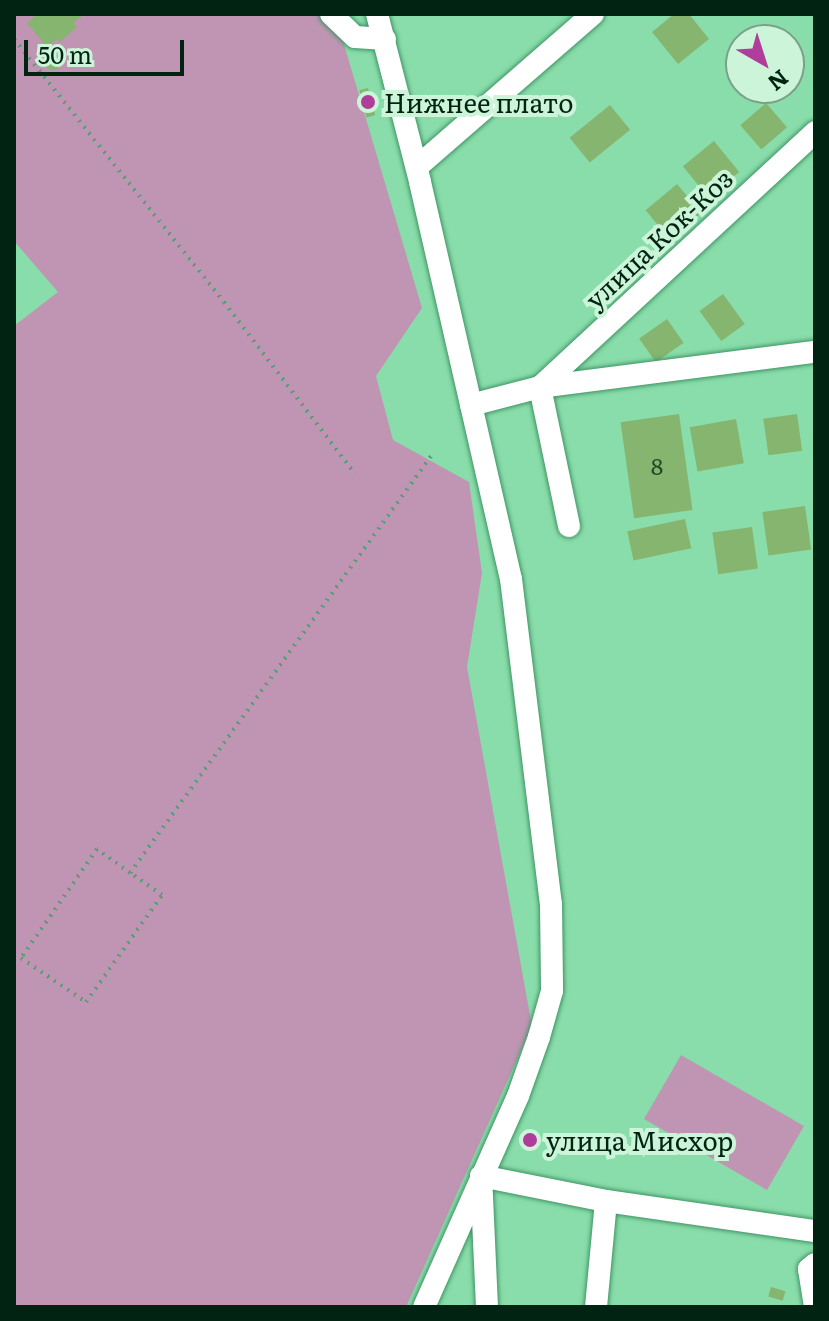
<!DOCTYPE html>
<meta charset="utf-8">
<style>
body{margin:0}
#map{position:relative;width:829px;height:1321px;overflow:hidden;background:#89ddaa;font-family:Literata,serif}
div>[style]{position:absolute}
.green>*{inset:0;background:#bf95b3;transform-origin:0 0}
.building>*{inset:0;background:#85b56f;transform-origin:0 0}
.round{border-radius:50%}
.path>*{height:4px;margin-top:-2px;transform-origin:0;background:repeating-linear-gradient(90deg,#599c75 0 2px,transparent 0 8px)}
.roads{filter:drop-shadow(0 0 2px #409566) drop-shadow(0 0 2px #409566)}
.minor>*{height:22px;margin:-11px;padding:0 11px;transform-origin:11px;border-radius:11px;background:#fff}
.dots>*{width:22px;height:22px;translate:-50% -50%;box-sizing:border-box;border:4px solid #cbf4d9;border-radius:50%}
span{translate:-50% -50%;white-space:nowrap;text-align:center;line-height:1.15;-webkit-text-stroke:8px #cbf4d9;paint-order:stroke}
.number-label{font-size:22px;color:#214828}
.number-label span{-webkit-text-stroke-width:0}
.poi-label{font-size:26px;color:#002411}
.left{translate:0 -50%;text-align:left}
.street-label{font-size:26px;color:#002411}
.frame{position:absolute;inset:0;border:16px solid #002411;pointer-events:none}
.north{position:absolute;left:725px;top:24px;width:80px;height:80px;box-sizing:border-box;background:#cbf4d9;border:2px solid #7aa189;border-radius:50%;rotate:141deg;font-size:22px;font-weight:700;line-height:32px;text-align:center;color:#002411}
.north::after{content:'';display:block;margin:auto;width:28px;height:36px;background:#af3d99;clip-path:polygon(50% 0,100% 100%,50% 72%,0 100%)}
.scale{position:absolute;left:24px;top:40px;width:160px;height:36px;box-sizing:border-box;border:4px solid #002411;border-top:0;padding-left:10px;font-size:24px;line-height:28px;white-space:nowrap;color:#002411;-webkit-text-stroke:6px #cbf4d9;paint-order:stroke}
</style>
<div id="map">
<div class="green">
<div style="clip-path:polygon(14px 14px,335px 14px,422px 308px,376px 376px,393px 440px,469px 482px,482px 573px,467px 667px,532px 1026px,406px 1307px,14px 1307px,14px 326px,58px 292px,14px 241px)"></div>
<div style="left:681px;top:1055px;width:142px;height:74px;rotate:30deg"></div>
</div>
<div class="building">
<div style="clip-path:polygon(37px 14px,79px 14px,81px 17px,73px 23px,77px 27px,60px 42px,57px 39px,47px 47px,27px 23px)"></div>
<div style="clip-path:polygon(674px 14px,689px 14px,709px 39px,678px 64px,652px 32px)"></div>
<div class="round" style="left:45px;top:54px;width:16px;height:16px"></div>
<div style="left:368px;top:88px;width:28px;height:9px;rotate:75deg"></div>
<div style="left:766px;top:103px;width:32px;height:34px;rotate:49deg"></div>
<div style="left:610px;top:105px;width:32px;height:52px;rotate:51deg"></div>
<div style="left:714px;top:141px;width:40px;height:40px;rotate:51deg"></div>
<div style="left:677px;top:184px;width:38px;height:41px;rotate:50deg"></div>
<div style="left:723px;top:294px;width:37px;height:29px;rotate:54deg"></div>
<div style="left:667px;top:319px;width:29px;height:34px;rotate:55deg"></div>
<div style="left:679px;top:414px;width:97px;height:59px;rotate:82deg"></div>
<div style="left:797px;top:414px;width:37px;height:34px;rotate:82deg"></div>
<div style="left:736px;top:419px;width:45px;height:47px;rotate:80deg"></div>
<div style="left:805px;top:506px;width:44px;height:43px;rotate:82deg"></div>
<div style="left:685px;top:519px;width:30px;height:59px;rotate:78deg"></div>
<div style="left:752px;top:527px;width:42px;height:40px;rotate:82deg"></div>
<div style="left:771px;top:1287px;width:15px;height:10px;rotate:16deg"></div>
</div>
<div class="path">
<div style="left:14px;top:39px;width:337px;rotate:51.4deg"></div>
<div style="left:224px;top:302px;width:216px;rotate:52.7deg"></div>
<div style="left:130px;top:873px;width:41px;rotate:-144deg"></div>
<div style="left:97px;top:849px;width:133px;rotate:124.9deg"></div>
<div style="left:21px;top:958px;width:78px;rotate:34.1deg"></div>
<div style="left:86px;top:1002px;width:131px;rotate:-54.6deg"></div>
<div style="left:162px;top:895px;width:39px;rotate:-145deg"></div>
<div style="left:130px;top:873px;width:519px;rotate:-54.17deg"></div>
</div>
<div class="roads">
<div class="minor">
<div style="left:331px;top:14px;width:33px;rotate:44deg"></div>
<div style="left:355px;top:37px;width:30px;rotate:4deg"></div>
<div style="left:377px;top:14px;width:173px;rotate:75.6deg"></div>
<div style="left:420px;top:182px;width:407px;rotate:77.1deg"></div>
<div style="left:511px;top:579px;width:327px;rotate:83deg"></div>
<div style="left:551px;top:904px;width:87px;rotate:89.3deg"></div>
<div style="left:552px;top:991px;width:48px;rotate:105.8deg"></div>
<div style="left:539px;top:1037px;width:63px;rotate:109.6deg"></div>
<div style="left:518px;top:1096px;width:231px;rotate:114deg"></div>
<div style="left:417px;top:167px;width:233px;rotate:-41deg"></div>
<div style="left:471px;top:405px;width:71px;rotate:-14.6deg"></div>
<div style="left:540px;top:387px;width:277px;rotate:-7.3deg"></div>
<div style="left:569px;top:526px;width:142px;rotate:-101.8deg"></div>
<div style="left:540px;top:387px;width:375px;rotate:-42.8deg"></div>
<div style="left:815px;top:1264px;width:8px;rotate:140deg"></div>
<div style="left:809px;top:1269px;width:36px;rotate:81deg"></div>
<div style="left:487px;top:1307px;width:131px;rotate:-92.6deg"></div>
<div style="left:481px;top:1176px;width:127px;rotate:11.3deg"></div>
<div style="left:606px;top:1201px;width:211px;rotate:8.2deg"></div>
<div style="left:596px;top:1307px;width:106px;rotate:-84.6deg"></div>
</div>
</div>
<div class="dots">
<div style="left:368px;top:102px;background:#af3d99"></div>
<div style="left:530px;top:1140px;background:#af3d99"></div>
</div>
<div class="number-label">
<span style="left:657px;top:466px">8</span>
</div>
<div class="poi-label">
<span class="left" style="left:384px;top:102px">Нижнее плато</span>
<span class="left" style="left:546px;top:1140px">улица Мисхор</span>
</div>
<div class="street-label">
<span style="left:658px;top:238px;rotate:-43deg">улица Кок-Коз</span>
</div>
<div class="frame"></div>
<div class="north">N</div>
<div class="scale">50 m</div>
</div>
